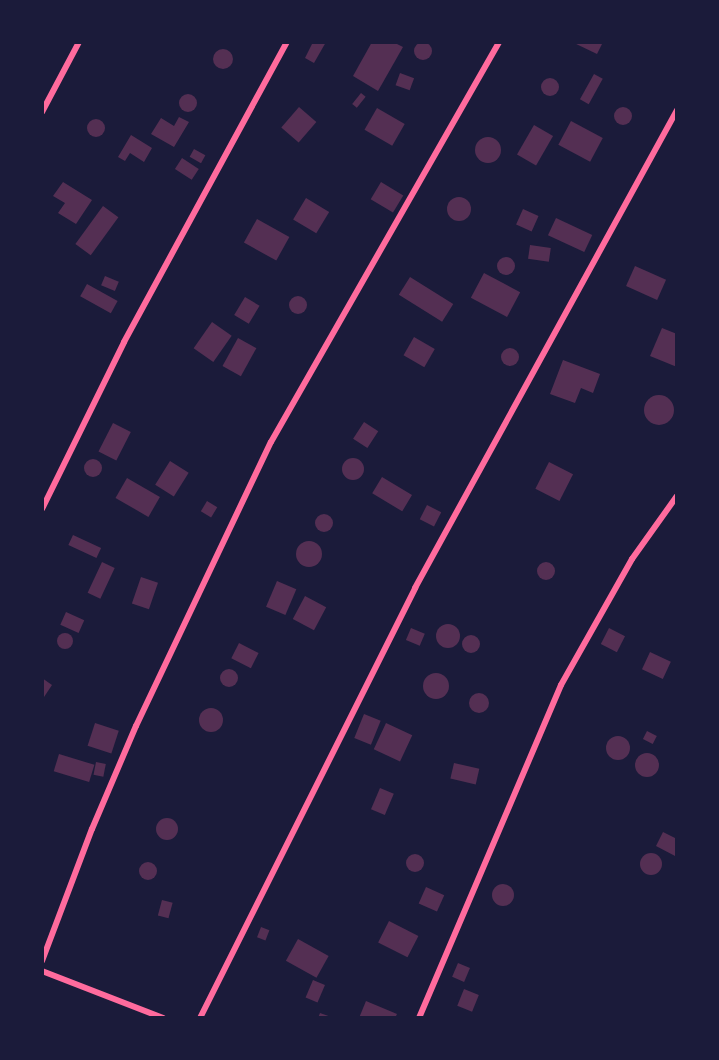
<!DOCTYPE html>
<style>
body{margin:0}
#map{position:relative;width:719px;height:1060px;overflow:hidden;background:#1b1b3a;font-family:"Space Grotesk",sans-serif}
div>[style]{position:absolute}
.building>*{inset:0;background:#542f53;transform-origin:0 0}
.round{border-radius:50%}
.minor>*{height:6px;margin:-3px;padding:0 3px;transform-origin:3px;border-radius:3px;background:#ff6b9d}
span{translate:-50% -50%;white-space:nowrap;text-align:center;line-height:1.15;-webkit-text-stroke:5px #1b1b3a;paint-order:stroke}
.frame{position:absolute;inset:0;border:44px solid #1b1b3a;pointer-events:none}
</style>
<div id="map">
<div class="building">
<div class="round" style="left:414px;top:42px;width:18px;height:18px"></div>
<div style="clip-path:polygon(313px 42px,326px 42px,314px 63px,305px 58px)"></div>
<div style="clip-path:polygon(372px 42px,393px 42px,403px 47px,378px 91px,353px 76px)"></div>
<div style="clip-path:polygon(572px 42px,603px 42px,597px 54px)"></div>
<div class="round" style="left:213px;top:49px;width:20px;height:20px"></div>
<div style="left:400px;top:73px;width:15px;height:13px;rotate:20deg"></div>
<div style="left:594px;top:74px;width:10px;height:29px;rotate:29deg"></div>
<div class="round" style="left:541px;top:78px;width:18px;height:18px"></div>
<div style="left:361px;top:93px;width:6px;height:14px;rotate:39deg"></div>
<div class="round" style="left:179px;top:94px;width:18px;height:18px"></div>
<div class="round" style="left:614px;top:107px;width:18px;height:18px"></div>
<div style="left:299px;top:107px;width:23px;height:27px;rotate:41deg"></div>
<div style="left:377px;top:108px;width:32px;height:25px;rotate:30deg"></div>
<div style="clip-path:polygon(179px 117px,189px 122px,174px 147px,151px 134px,161px 118px,174px 126px)"></div>
<div class="round" style="left:87px;top:119px;width:18px;height:18px"></div>
<div style="left:571px;top:121px;width:36px;height:27px;rotate:28deg"></div>
<div style="left:534px;top:125px;width:22px;height:34px;rotate:30deg"></div>
<div style="clip-path:polygon(131px 135px,152px 148px,144px 162px,130px 153px,125px 161px,118px 157px)"></div>
<div class="round" style="left:475px;top:137px;width:26px;height:26px"></div>
<div style="left:194px;top:149px;width:13px;height:9px;rotate:29deg"></div>
<div style="left:182px;top:158px;width:20px;height:13px;rotate:33deg"></div>
<div style="clip-path:polygon(63px 182px,92px 200px,76px 224px,58px 213px,65px 203px,53px 196px)"></div>
<div style="left:381px;top:182px;width:26px;height:20px;rotate:31deg"></div>
<div class="round" style="left:447px;top:197px;width:24px;height:24px"></div>
<div style="left:306px;top:198px;width:27px;height:25px;rotate:31deg"></div>
<div style="left:103px;top:206px;width:19px;height:47px;rotate:36deg"></div>
<div style="left:523px;top:209px;width:17px;height:17px;rotate:24deg"></div>
<div style="left:556px;top:218px;width:40px;height:19px;rotate:25deg"></div>
<div style="left:257px;top:219px;width:37px;height:27px;rotate:29deg"></div>
<div style="left:530px;top:245px;width:21px;height:14px;rotate:8deg"></div>
<div class="round" style="left:497px;top:257px;width:18px;height:18px"></div>
<div style="left:635px;top:266px;width:34px;height:22px;rotate:24deg"></div>
<div style="left:484px;top:273px;width:41px;height:28px;rotate:28deg"></div>
<div style="left:105px;top:276px;width:15px;height:10px;rotate:23deg"></div>
<div style="left:410px;top:277px;width:51px;height:21px;rotate:32deg"></div>
<div style="left:87px;top:284px;width:35px;height:14px;rotate:29deg"></div>
<div class="round" style="left:289px;top:296px;width:18px;height:18px"></div>
<div style="left:245px;top:297px;width:17px;height:21px;rotate:31deg"></div>
<div style="left:212px;top:322px;width:24px;height:32px;rotate:35deg"></div>
<div style="clip-path:polygon(662px 328px,677px 334px,677px 367px,650px 356px)"></div>
<div style="left:414px;top:337px;width:24px;height:21px;rotate:30deg"></div>
<div style="left:238px;top:338px;width:21px;height:32px;rotate:29deg"></div>
<div class="round" style="left:501px;top:348px;width:18px;height:18px"></div>
<div style="clip-path:polygon(563px 360px,600px 374px,593px 393px,581px 388px,575px 403px,550px 394px)"></div>
<div class="round" style="left:644px;top:395px;width:30px;height:30px"></div>
<div style="left:364px;top:422px;width:17px;height:20px;rotate:33deg"></div>
<div style="left:113px;top:423px;width:20px;height:32px;rotate:27deg"></div>
<div class="round" style="left:342px;top:458px;width:22px;height:22px"></div>
<div class="round" style="left:84px;top:459px;width:18px;height:18px"></div>
<div style="left:170px;top:461px;width:22px;height:28px;rotate:32deg"></div>
<div style="left:549px;top:462px;width:27px;height:30px;rotate:27deg"></div>
<div style="left:382px;top:477px;width:35px;height:19px;rotate:31deg"></div>
<div style="left:127px;top:478px;width:38px;height:23px;rotate:30deg"></div>
<div style="left:207px;top:501px;width:12px;height:12px;rotate:31deg"></div>
<div style="left:427px;top:505px;width:16px;height:16px;rotate:27deg"></div>
<div class="round" style="left:315px;top:514px;width:18px;height:18px"></div>
<div style="left:73px;top:535px;width:31px;height:11px;rotate:25deg"></div>
<div class="round" style="left:296px;top:541px;width:26px;height:26px"></div>
<div class="round" style="left:537px;top:562px;width:18px;height:18px"></div>
<div style="left:102px;top:562px;width:14px;height:34px;rotate:25deg"></div>
<div style="left:141px;top:577px;width:18px;height:28px;rotate:19deg"></div>
<div style="left:277px;top:581px;width:21px;height:28px;rotate:23deg"></div>
<div style="left:305px;top:596px;width:24px;height:26px;rotate:28deg"></div>
<div style="left:66px;top:612px;width:20px;height:14px;rotate:24deg"></div>
<div class="round" style="left:436px;top:624px;width:24px;height:24px"></div>
<div style="left:411px;top:628px;width:15px;height:13px;rotate:23deg"></div>
<div style="left:609px;top:628px;width:18px;height:18px;rotate:27deg"></div>
<div class="round" style="left:57px;top:633px;width:16px;height:16px"></div>
<div class="round" style="left:462px;top:635px;width:18px;height:18px"></div>
<div style="left:239px;top:643px;width:22px;height:17px;rotate:27deg"></div>
<div style="left:650px;top:652px;width:23px;height:19px;rotate:25deg"></div>
<div class="round" style="left:220px;top:669px;width:18px;height:18px"></div>
<div class="round" style="left:423px;top:673px;width:26px;height:26px"></div>
<div style="clip-path:polygon(42px 678px,52px 685px,42px 700px)"></div>
<div class="round" style="left:469px;top:693px;width:20px;height:20px"></div>
<div class="round" style="left:199px;top:708px;width:24px;height:24px"></div>
<div style="left:364px;top:714px;width:18px;height:26px;rotate:22deg"></div>
<div style="left:95px;top:723px;width:25px;height:24px;rotate:18deg"></div>
<div style="left:386px;top:723px;width:29px;height:29px;rotate:25deg"></div>
<div style="left:647px;top:731px;width:11px;height:9px;rotate:27deg"></div>
<div class="round" style="left:606px;top:736px;width:24px;height:24px"></div>
<div class="round" style="left:635px;top:753px;width:24px;height:24px"></div>
<div style="left:59px;top:754px;width:37px;height:18px;rotate:17deg"></div>
<div style="left:96px;top:762px;width:10px;height:13px;rotate:11deg"></div>
<div style="left:454px;top:763px;width:26px;height:16px;rotate:13deg"></div>
<div style="left:380px;top:788px;width:15px;height:23px;rotate:23deg"></div>
<div class="round" style="left:156px;top:818px;width:22px;height:22px"></div>
<div style="clip-path:polygon(663px 832px,677px 839px,677px 857px,656px 846px)"></div>
<div class="round" style="left:640px;top:853px;width:22px;height:22px"></div>
<div class="round" style="left:406px;top:854px;width:18px;height:18px"></div>
<div class="round" style="left:139px;top:862px;width:18px;height:18px"></div>
<div class="round" style="left:492px;top:884px;width:22px;height:22px"></div>
<div style="left:426px;top:887px;width:20px;height:18px;rotate:24deg"></div>
<div style="left:162px;top:900px;width:11px;height:16px;rotate:15deg"></div>
<div style="left:389px;top:921px;width:33px;height:24px;rotate:27deg"></div>
<div style="left:261px;top:927px;width:9px;height:11px;rotate:21deg"></div>
<div style="left:298px;top:939px;width:35px;height:25px;rotate:29deg"></div>
<div style="left:458px;top:963px;width:13px;height:15px;rotate:23deg"></div>
<div style="left:313px;top:980px;width:13px;height:19px;rotate:23deg"></div>
<div style="left:464px;top:989px;width:16px;height:18px;rotate:22deg"></div>
<div style="clip-path:polygon(366px 1001px,397px 1014px,395px 1018px,359px 1018px)"></div>
<div style="clip-path:polygon(320px 1013px,334px 1018px,318px 1018px)"></div>
</div>
<div class="minor">
<div style="left:42px;top:112px;width:79px;rotate:-62.1deg"></div>
<div style="left:42px;top:509px;width:186px;rotate:-63.8deg"></div>
<div style="left:124px;top:342px;width:341px;rotate:-61.5deg"></div>
<div style="left:42px;top:961px;width:141px;rotate:-69.3deg"></div>
<div style="left:92px;top:829px;width:112px;rotate:-66.9deg"></div>
<div style="left:136px;top:726px;width:314px;rotate:-64.6deg"></div>
<div style="left:271px;top:442px;width:460px;rotate:-60.3deg"></div>
<div style="left:42px;top:971px;width:130px;rotate:21.2deg"></div>
<div style="left:200px;top:1018px;width:481px;rotate:-63.4deg"></div>
<div style="left:415px;top:588px;width:545px;rotate:-61.27deg"></div>
<div style="left:419px;top:1018px;width:362px;rotate:-66.9deg"></div>
<div style="left:561px;top:685px;width:145px;rotate:-60.6deg"></div>
<div style="left:632px;top:559px;width:77px;rotate:-54.5deg"></div>
</div>
<div class="frame"></div>
</div>
